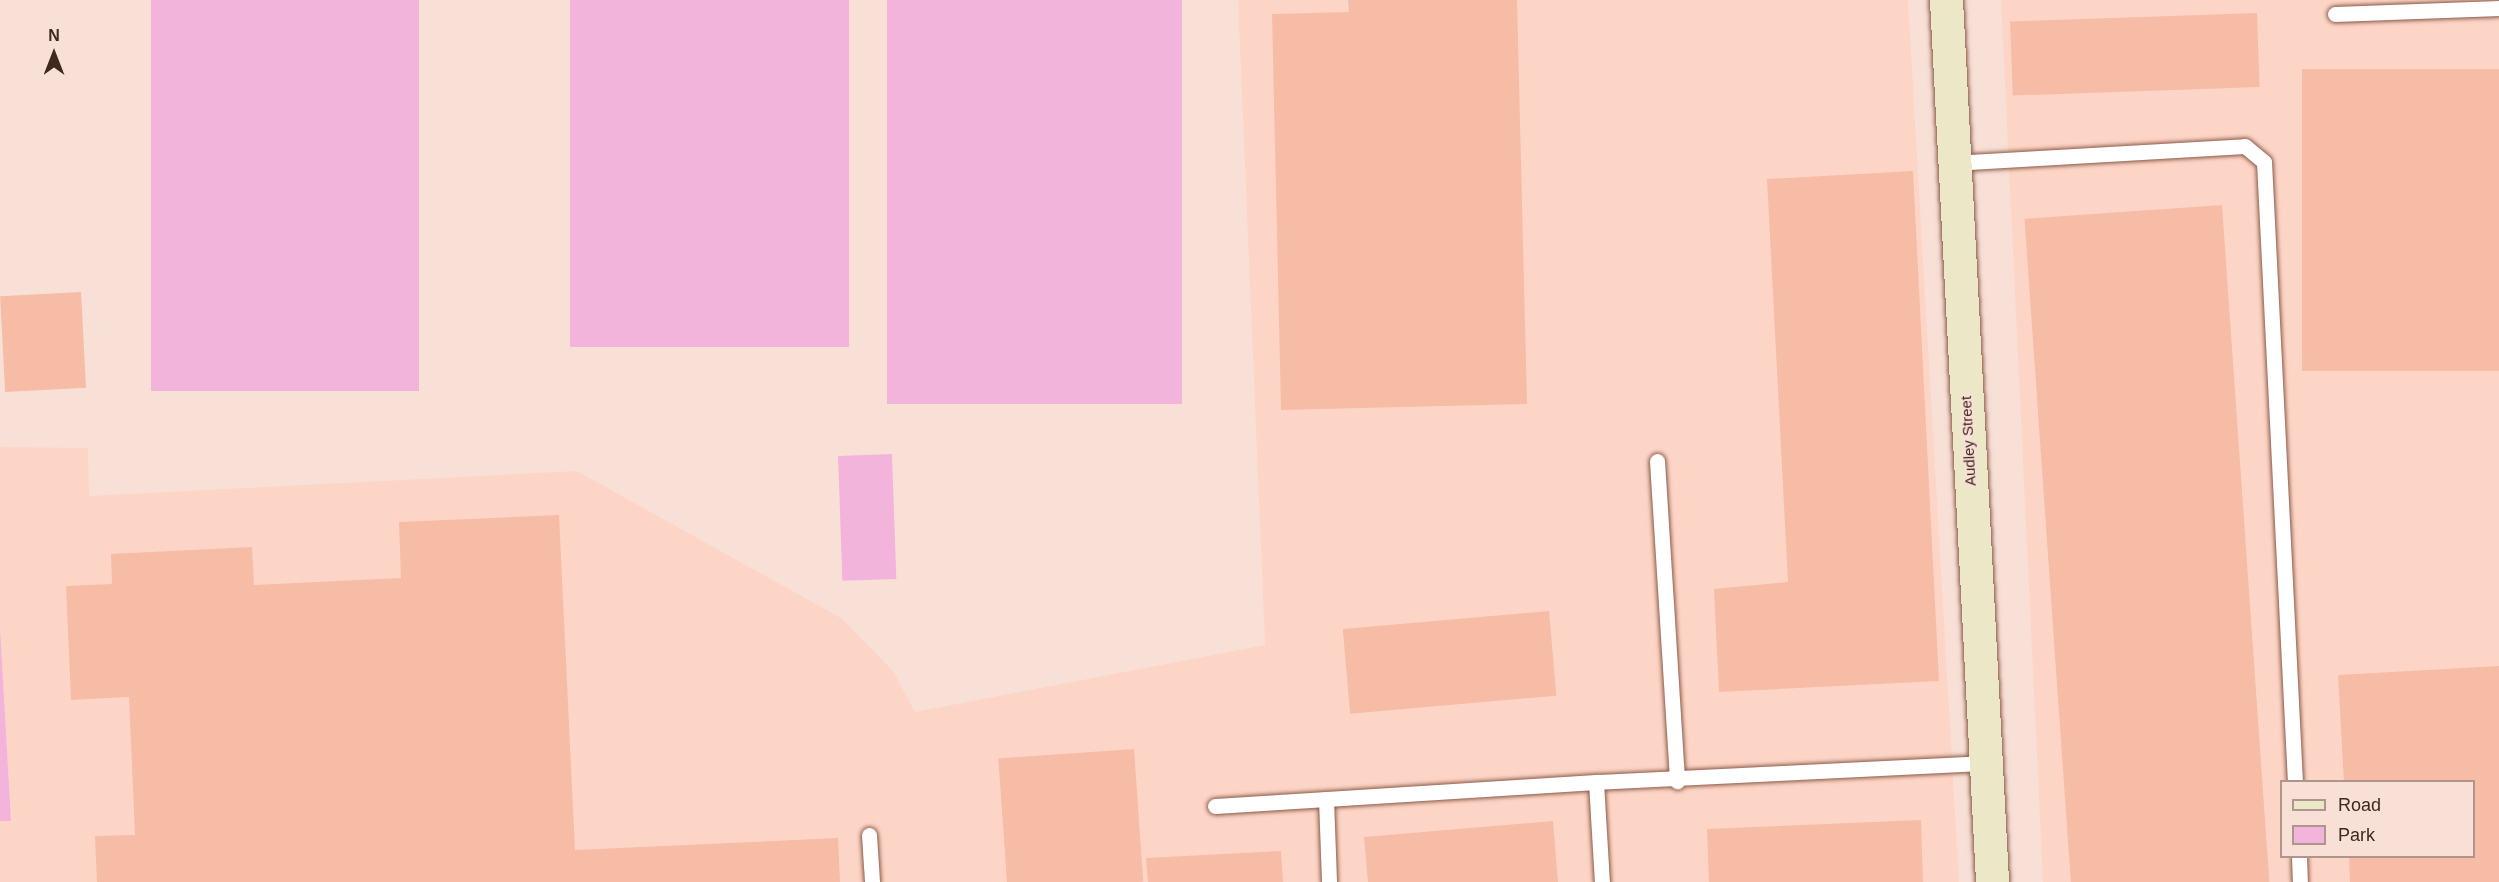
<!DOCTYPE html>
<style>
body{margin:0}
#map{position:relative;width:2499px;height:882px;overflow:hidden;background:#f8e0d7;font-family:Helvetica,sans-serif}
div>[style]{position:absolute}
.built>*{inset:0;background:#fdd5c6}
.green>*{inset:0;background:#f2b4db;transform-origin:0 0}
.building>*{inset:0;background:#f6bca6;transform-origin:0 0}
.roads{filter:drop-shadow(0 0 2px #8d5a47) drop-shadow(0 0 2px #8d5a47)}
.lane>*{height:15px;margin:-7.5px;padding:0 7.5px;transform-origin:7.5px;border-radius:7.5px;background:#fff}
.secondary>*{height:33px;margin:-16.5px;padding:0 16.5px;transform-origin:16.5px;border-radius:16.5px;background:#ece8c7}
span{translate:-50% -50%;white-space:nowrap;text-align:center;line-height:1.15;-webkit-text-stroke:4.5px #f8e0d7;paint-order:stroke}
.street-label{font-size:15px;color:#3e281f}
.legend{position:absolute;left:2280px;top:780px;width:195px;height:78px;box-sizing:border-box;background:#f8e0d7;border:2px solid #ae968d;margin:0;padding:8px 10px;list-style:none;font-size:18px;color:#3e281f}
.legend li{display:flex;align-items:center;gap:12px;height:30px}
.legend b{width:30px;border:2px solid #ae968d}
.north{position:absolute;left:24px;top:24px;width:60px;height:60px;-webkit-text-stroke:4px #f8e0d7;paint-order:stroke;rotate:0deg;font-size:16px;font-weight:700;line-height:24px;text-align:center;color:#3e281f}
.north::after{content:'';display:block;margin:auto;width:21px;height:27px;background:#3e281f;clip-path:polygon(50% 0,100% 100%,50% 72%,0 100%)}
</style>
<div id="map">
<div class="built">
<div style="clip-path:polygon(1238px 0,1908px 0,1959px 882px,0 882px,0 821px,11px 820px,0 627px,0 447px,88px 448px,89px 496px,577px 471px,841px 618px,893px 671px,915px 712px,1265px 645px)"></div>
<div style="clip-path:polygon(evenodd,2001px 0,2499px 0,2499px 882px,2043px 882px,2001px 0,2282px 782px,2474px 782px,2474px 856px,2282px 856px,2282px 782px)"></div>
</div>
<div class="green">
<div style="left:151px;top:0;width:268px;height:391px"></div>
<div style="left:570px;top:0;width:279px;height:347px"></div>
<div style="left:887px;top:0;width:295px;height:404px"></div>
<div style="left:892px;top:454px;width:125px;height:54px;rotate:88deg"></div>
<div style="clip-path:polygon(0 627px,11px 821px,0 821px)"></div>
</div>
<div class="building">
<div style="clip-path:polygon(1348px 0,1517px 0,1527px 404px,1281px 410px,1272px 14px,1349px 12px)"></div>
<div style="left:2257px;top:13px;width:74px;height:247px;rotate:88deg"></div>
<div style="left:2499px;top:69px;width:302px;height:197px;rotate:90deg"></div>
<div style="clip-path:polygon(1913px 171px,1939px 681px,1719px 692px,1714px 589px,1788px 582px,1767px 179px)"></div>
<div style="left:2222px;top:205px;width:679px;height:198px;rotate:86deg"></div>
<div style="left:81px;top:292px;width:96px;height:81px;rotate:87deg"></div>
<div style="clip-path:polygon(559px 515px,575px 850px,838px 838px,840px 882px,97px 882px,95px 836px,135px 835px,129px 697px,71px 700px,66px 586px,112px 584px,111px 554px,252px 547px,254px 585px,401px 578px,399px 522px)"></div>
<div style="left:1549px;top:611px;width:85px;height:207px;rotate:85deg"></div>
<div style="clip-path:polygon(2499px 666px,2499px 882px,2350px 882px,2349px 856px,2474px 856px,2474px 782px,2344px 782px,2338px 675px)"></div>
<div style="left:1134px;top:749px;width:133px;height:136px;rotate:86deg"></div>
<div style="clip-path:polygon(1921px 820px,1923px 882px,1709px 882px,1707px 829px)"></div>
<div style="clip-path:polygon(1553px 821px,1558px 882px,1368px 882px,1364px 837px)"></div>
<div style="clip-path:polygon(1281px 851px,1283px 882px,1148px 882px,1146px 858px)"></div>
</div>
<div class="roads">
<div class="lane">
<div style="left:2335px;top:14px;width:164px;rotate:-2.1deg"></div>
<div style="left:1952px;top:163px;width:293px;rotate:-3.3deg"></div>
<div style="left:2245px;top:146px;width:25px;rotate:40deg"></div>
<div style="left:2264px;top:162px;width:621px;rotate:87.14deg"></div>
<div style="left:1657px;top:461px;width:321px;rotate:86.4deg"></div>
<div style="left:1596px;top:782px;width:389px;rotate:-2.8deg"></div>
<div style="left:1326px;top:799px;width:83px;rotate:87.9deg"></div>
<div style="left:1215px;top:806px;width:382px;rotate:-3.6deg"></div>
<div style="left:1596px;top:782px;width:100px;rotate:86.6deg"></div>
<div style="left:869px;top:835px;width:47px;rotate:86.3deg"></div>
<div style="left:2299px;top:856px;width:26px;rotate:88deg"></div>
</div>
<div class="secondary">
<div style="left:1946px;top:0;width:883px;rotate:87.01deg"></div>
</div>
</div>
<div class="street-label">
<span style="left:1968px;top:441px;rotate:-93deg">Audley Street</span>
</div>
<ul class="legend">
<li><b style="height:8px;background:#ece8c7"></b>Road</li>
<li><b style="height:16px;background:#f2b4db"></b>Park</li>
</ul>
<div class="north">N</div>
</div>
